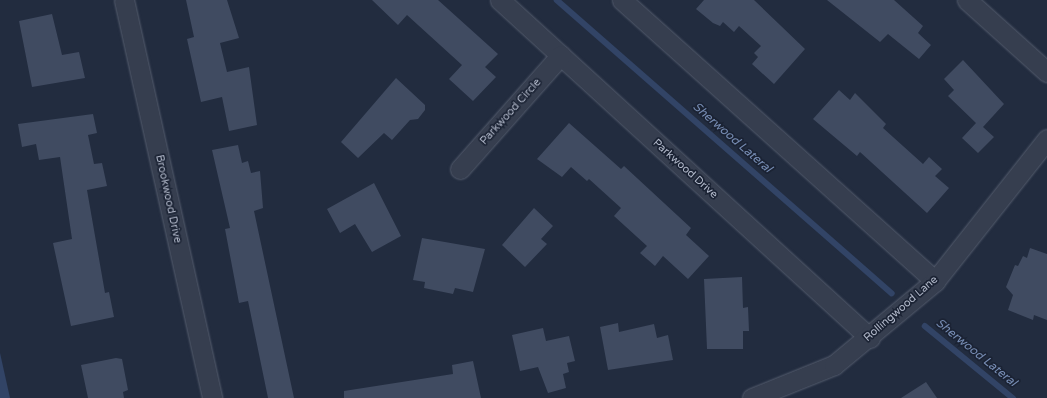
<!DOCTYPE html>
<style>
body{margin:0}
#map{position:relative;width:1047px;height:398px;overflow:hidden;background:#222c3f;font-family:"Varela Round",sans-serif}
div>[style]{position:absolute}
.water>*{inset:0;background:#324466}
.stream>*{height:5.5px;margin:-2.75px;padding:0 2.75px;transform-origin:2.75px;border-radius:2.75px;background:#324466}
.building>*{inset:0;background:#404b61}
.roads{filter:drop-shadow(0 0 1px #545c6d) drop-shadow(0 0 1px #545c6d)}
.minor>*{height:19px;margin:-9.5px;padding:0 9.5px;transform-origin:9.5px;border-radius:9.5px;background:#363e4f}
span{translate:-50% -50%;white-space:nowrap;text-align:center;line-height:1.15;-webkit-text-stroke:3.5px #1b2334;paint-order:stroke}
.street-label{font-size:11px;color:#b2b9ca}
.water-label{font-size:12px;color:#778db4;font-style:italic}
</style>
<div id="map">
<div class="water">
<div style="clip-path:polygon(0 353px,10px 398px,0 398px)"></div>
</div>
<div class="stream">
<div style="left:557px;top:0;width:445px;rotate:41.2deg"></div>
<div style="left:925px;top:326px;width:114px;rotate:39.3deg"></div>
</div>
<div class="building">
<div style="clip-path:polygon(186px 0,227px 0,239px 38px,220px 43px,227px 72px,249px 67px,257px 125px,229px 131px,222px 97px,201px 102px,187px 39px,194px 37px)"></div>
<div style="clip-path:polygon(372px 0,438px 0,498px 54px,485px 67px,496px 77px,473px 101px,449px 79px,462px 65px,407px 15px,398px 25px)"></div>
<div style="clip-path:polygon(704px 0,754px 0,805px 49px,774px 84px,752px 64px,758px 57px,754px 53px,761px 46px,739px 26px,734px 32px,723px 22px,720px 26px,713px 23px,696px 9px)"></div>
<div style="clip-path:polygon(827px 0,894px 0,923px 26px,918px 33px,931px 45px,919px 59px,888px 34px,880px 42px)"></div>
<div style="clip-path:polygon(52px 14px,62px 55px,79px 52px,85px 78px,32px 87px,19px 21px)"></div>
<div style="clip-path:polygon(963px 60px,1004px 104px,983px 127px,994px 137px,978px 153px,962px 138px,976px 123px,948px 96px,954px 90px,944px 79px)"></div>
<div style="clip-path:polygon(396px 78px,425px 105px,425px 110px,418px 119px,410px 120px,392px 140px,384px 133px,358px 158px,341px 142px)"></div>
<div style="clip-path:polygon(839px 90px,850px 100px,855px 93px,886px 124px,883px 128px,923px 164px,929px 157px,942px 169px,935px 176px,949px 188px,927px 213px,860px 152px,857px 156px,813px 119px)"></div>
<div style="clip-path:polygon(93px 114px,97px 133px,88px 135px,94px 164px,102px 163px,107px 186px,87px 190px,105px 293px,109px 292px,114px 317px,71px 326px,53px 243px,72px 239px,60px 157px,39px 160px,36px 144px,22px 147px,18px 124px)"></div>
<div style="clip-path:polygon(569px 123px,621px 169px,624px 166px,691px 228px,686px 235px,709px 256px,688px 279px,663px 256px,655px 266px,640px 253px,647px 246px,614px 216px,621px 208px,589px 179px,587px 181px,571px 167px,562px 177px,537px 159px)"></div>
<div style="clip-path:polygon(238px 145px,242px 163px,248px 161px,251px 173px,260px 171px,263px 208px,254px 211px,294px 398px,268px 398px,248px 301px,239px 303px,225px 229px,230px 228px,212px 150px)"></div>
<div style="clip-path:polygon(374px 183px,401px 236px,372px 252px,355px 224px,340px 233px,327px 209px)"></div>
<div style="clip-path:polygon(534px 208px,553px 226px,541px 239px,547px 244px,525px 267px,502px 245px)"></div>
<div style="clip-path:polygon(422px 238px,485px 249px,473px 292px,455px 288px,453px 294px,424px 288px,425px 282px,413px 280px)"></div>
<div style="clip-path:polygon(1030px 248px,1047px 254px,1047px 320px,1034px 315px,1033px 320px,1008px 310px,1013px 295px,1006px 287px,1015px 265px,1018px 266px,1023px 256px,1027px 258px)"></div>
<div style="clip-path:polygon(742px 277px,743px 308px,748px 307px,749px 331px,743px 331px,743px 349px,707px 349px,704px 279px)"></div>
<div style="clip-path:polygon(618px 323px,619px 332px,654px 324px,657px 338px,668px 335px,673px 360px,608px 370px,600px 327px)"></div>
<div style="clip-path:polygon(543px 328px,546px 341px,569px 336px,575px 361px,567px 363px,569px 372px,563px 374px,566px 388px,548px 393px,538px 367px,520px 371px,512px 335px)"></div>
<div style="clip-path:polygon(116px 358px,122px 359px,128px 390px,123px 392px,124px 398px,88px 398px,81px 365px)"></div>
<div style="clip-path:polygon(473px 361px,481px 398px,344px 398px,344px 391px,453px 374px,452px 365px)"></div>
<div style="clip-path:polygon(926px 382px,937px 398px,901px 398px)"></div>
</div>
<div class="roads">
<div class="minor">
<div style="left:124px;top:0;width:408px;rotate:77.5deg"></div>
<div style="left:500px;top:0;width:501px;rotate:42.41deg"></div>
<div style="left:622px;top:0;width:421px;rotate:41.9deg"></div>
<div style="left:967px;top:0;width:108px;rotate:42deg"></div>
<div style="left:460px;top:169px;width:152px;rotate:-48.5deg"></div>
<div style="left:752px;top:398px;width:88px;rotate:-21.9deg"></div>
<div style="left:834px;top:365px;width:131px;rotate:-39.7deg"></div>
<div style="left:935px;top:281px;width:181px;rotate:-51.7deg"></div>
</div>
</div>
<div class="street-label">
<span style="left:511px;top:112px;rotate:-48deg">Parkwood Circle</span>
<span style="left:685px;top:169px;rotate:42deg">Parkwood Drive</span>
<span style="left:168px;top:199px;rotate:78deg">Brookwood Drive</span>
<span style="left:901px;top:309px;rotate:-41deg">Rollingwood Lane</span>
</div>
<div class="water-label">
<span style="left:732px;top:138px;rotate:41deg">Sherwood Lateral</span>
<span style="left:976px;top:353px;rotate:39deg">Sherwood Lateral</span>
</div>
</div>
